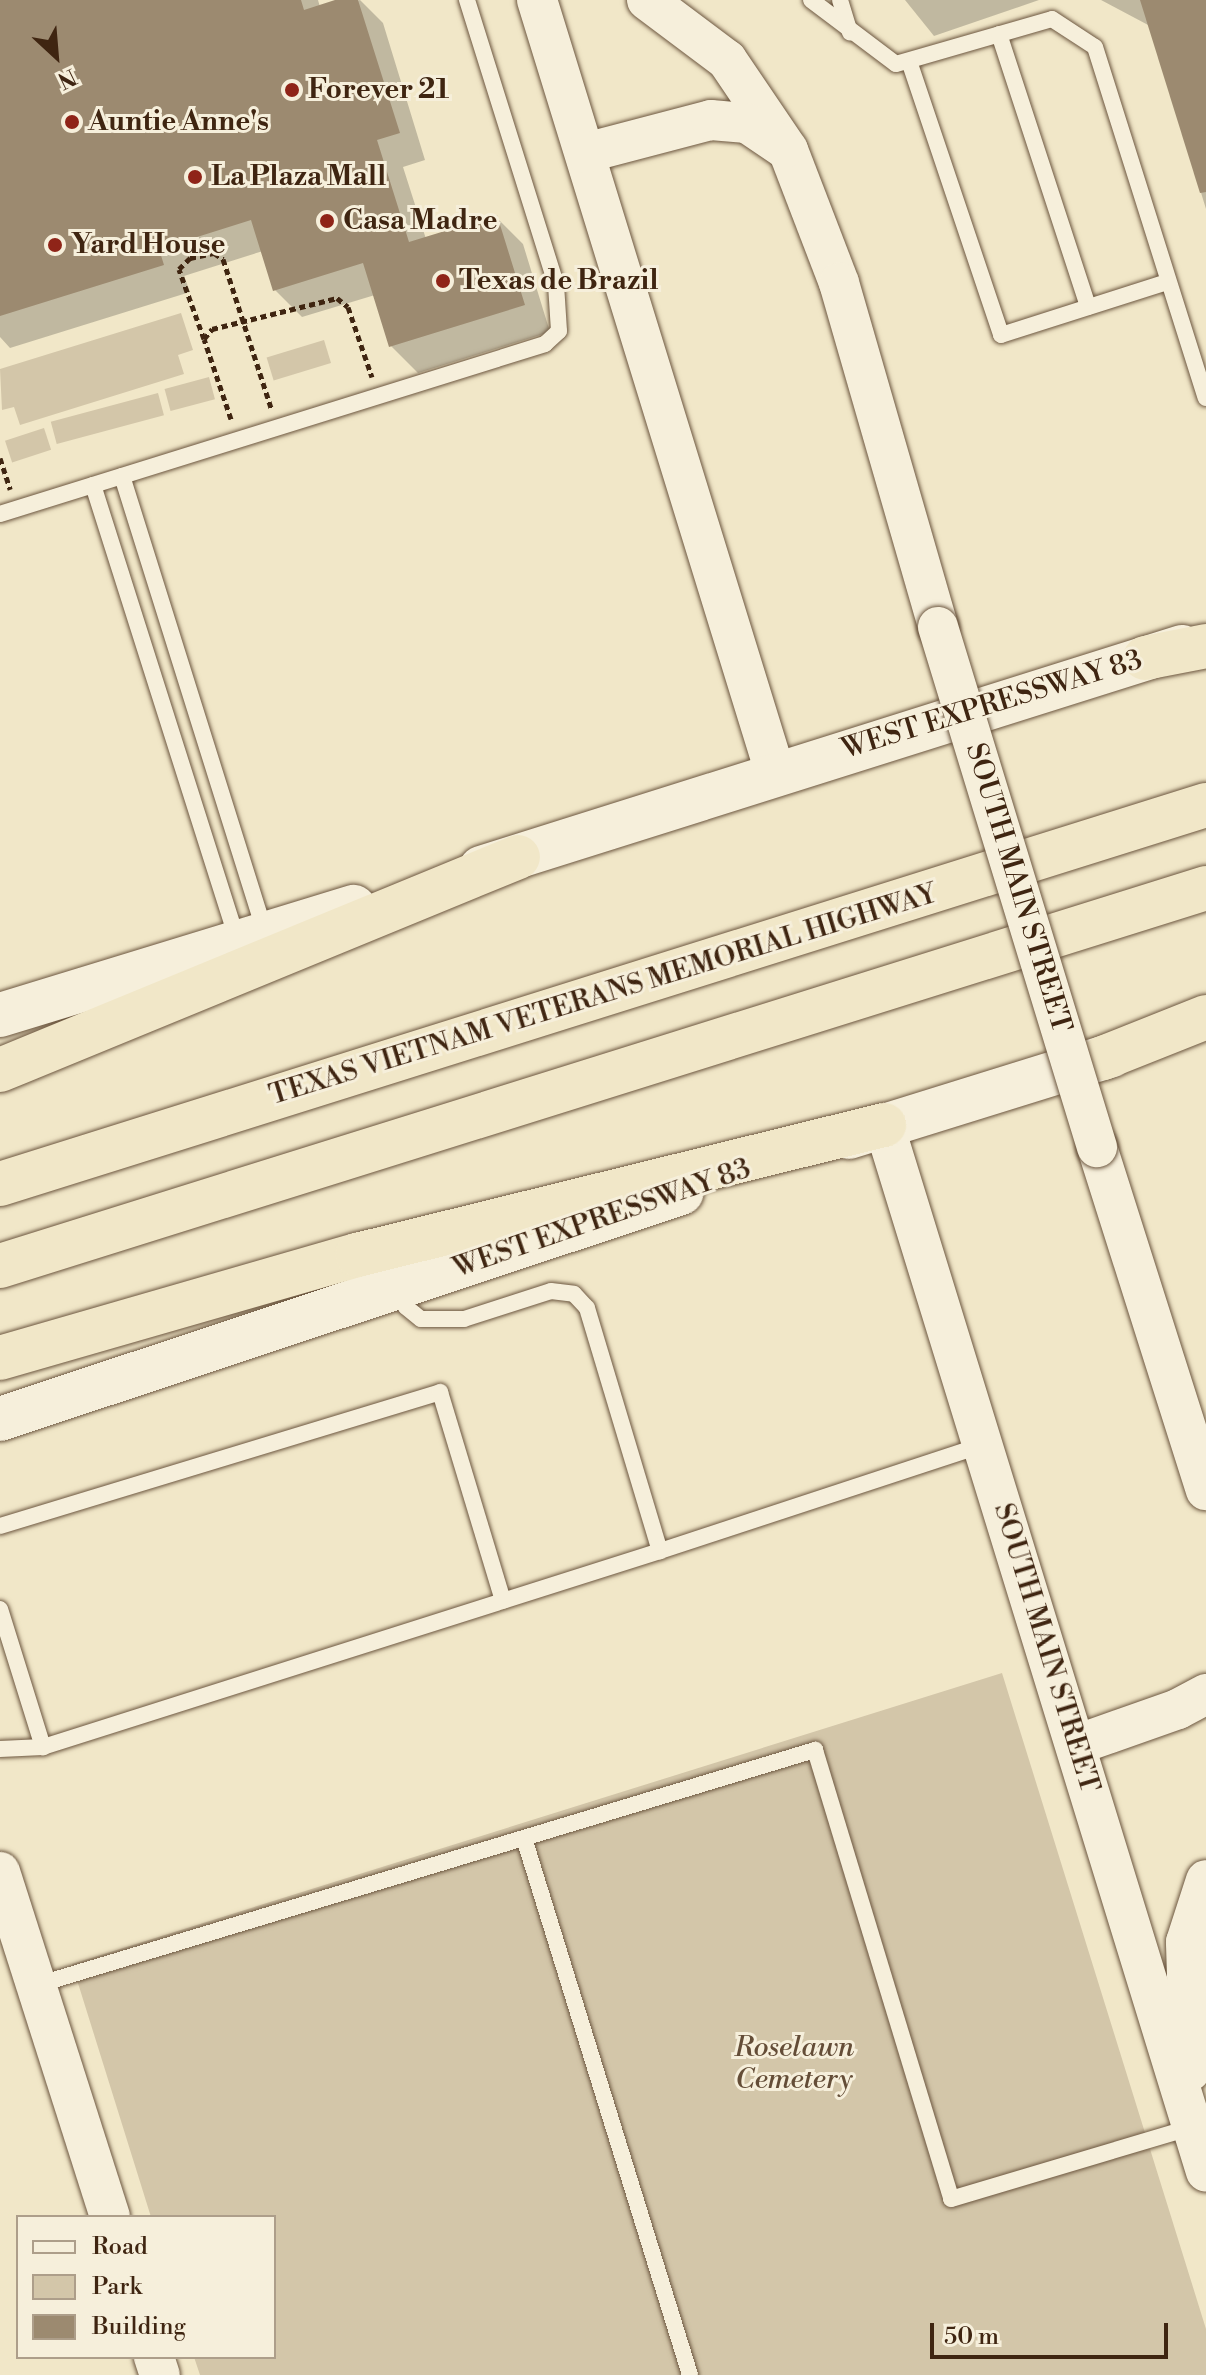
<!DOCTYPE html>
<style>
body{margin:0}
#map{position:relative;width:1206px;height:2375px;overflow:hidden;background:#f1e7c8;font-family:"Libre Bodoni",serif}
div>[style]{position:absolute}
.green>*{inset:0;background:#d3c6a9;transform-origin:0 0}
.shadow>*{inset:0;background:#0003}
.building>*{inset:0;background:#9c8a70}
.path>*{height:5px;margin-top:-2.5px;transform-origin:0;background:repeating-linear-gradient(90deg,#3f2511 0 6px,transparent 0 10px)}
.roads{filter:drop-shadow(0 0 2px #6c563f) drop-shadow(0 0 2px #6c563f)}
.service>*{height:16px;margin:-8px;padding:0 8px;transform-origin:8px;border-radius:8px;background:#f6efdb}
.tertiary>*{height:40px;margin:-20px;padding:0 20px;transform-origin:20px;border-radius:20px;background:#f6efdb}
.secondary>*{height:44px;margin:-22px;padding:0 22px;transform-origin:22px;border-radius:22px;background:#f6efdb}
.motorway>*{height:44px;margin:-22px;padding:0 22px;transform-origin:22px;border-radius:22px;background:#f1e7c8}
.bridges{filter:drop-shadow(0 0 2px #6c563f) drop-shadow(0 0 2px #6c563f)}
.tertiary-bridge>*{height:40px;margin:-20px;padding:0 20px;transform-origin:20px;border-radius:20px;background:#f6efdb}
.dots>*{width:22px;height:22px;translate:-50% -50%;box-sizing:border-box;border:4px solid #f6efdb;border-radius:50%}
span{translate:-50% -50%;white-space:nowrap;text-align:center;line-height:1.15;-webkit-text-stroke:6px #f6efdb;paint-order:stroke}
.poi-label{font-size:28px;color:#3f2511;font-weight:700}
.left{translate:0 -50%;text-align:left}
.street-label{font-size:28px;color:#3f2511}
.park-label{font-size:28px;color:#644d37;font-style:italic}
.legend{position:absolute;left:16px;top:2215px;width:260px;height:144px;box-sizing:border-box;background:#f6efdb;border:2px solid #ad9e8a;margin:0;padding:10px 14px;list-style:none;font-size:24px;color:#3f2511}
.legend li{display:flex;align-items:center;gap:16px;height:40px}
.legend b{width:40px;border:2px solid #ad9e8a}
.north{position:absolute;left:16px;top:16px;width:80px;height:80px;-webkit-text-stroke:6px #f6efdb;paint-order:stroke;rotate:154deg;font-size:22px;font-weight:700;line-height:32px;text-align:center;color:#3f2511}
.north::after{content:'';display:block;margin:auto;width:28px;height:36px;background:#3f2511;clip-path:polygon(50% 0,100% 100%,50% 72%,0 100%)}
.scale{position:absolute;left:930px;top:2323px;width:238px;height:36px;box-sizing:border-box;border:4px solid #3f2511;border-top:0;padding-left:10px;font-size:24px;line-height:28px;white-space:nowrap;color:#3f2511;-webkit-text-stroke:6px #f6efdb;paint-order:stroke}
</style>
<div id="map">
<div class="green">
<div style="clip-path:polygon(181px 313px,193px 350px,178px 355px,184px 374px,20px 425px,14px 407px,2px 410px,0 369px)"></div>
<div style="left:324px;top:340px;width:24px;height:60px;rotate:73deg"></div>
<div style="left:209px;top:377px;width:23px;height:46px;rotate:75deg"></div>
<div style="left:158px;top:393px;width:23px;height:111px;rotate:75deg"></div>
<div style="left:44px;top:428px;width:23px;height:41px;rotate:72deg"></div>
<div style="clip-path:polygon(1002px 1673px,1206px 2329px,1206px 2375px,200px 2375px,194px 2357px,274px 2357px,274px 2217px,151px 2217px,72px 1964px)"></div>
</div>
<div class="shadow">
<div style="clip-path:polygon(0 0,318px 0,320px 7px,360px 0,383px 23px,425px 160px,403px 167px,426px 239px,496px 217px,523px 244px,550px 332px,418px 373px,391px 346px,375px 295px,302px 317px,275px 290px,263px 251px,184px 276px,190px 292px,10px 348px,0 337px)"></div>
<div style="clip-path:polygon(905px 0,1039px 0,934px 36px)"></div>
<div style="clip-path:polygon(1101px 0,1206px 0,1206px 209px,1150px 26px)"></div>
</div>
<div class="building">
<div style="clip-path:polygon(0 0,301px 0,304px 10px,335px 0,358px 0,400px 133px,377px 140px,409px 242px,497px 215px,525px 305px,389px 347px,363px 263px,273px 291px,251px 220px,159px 249px,164px 265px,0 316px)"></div>
<div style="clip-path:polygon(1140px 0,1206px 0,1206px 192px,1200px 193px)"></div>
</div>
<div class="path">
<div style="left:204px;top:339px;width:74px;rotate:-109.7deg"></div>
<div style="left:179px;top:269px;width:16px;rotate:-45deg"></div>
<div style="left:190px;top:258px;width:25px;rotate:-12deg"></div>
<div style="left:214px;top:253px;width:11px;rotate:34deg"></div>
<div style="left:223px;top:259px;width:157px;rotate:72.1deg"></div>
<div style="left:231px;top:419px;width:84px;rotate:-108.6deg"></div>
<div style="left:204px;top:339px;width:13px;rotate:-51deg"></div>
<div style="left:212px;top:329px;width:129px;rotate:-13.9deg"></div>
<div style="left:337px;top:298px;width:14px;rotate:39deg"></div>
<div style="left:348px;top:307px;width:74px;rotate:71.1deg"></div>
<div style="left:0;top:458px;width:33px;rotate:72deg"></div>
</div>
<div class="roads">
<div class="service">
<div style="left:811px;top:0;width:106px;rotate:37deg"></div>
<div style="left:896px;top:64px;width:162px;rotate:-16.1deg"></div>
<div style="left:1052px;top:19px;width:51px;rotate:33.1deg"></div>
<div style="left:1095px;top:47px;width:368px;rotate:72.5deg"></div>
<div style="left:840px;top:0;width:34px;rotate:73deg"></div>
<div style="left:999px;top:34px;width:287px;rotate:71.9deg"></div>
<div style="left:909px;top:61px;width:289px;rotate:71.4deg"></div>
<div style="left:1001px;top:335px;width:174px;rotate:-17.7deg"></div>
<div style="left:122px;top:476px;width:478px;rotate:72.6deg"></div>
<div style="left:93px;top:485px;width:478px;rotate:72.4deg"></div>
<div style="left:0;top:514px;width:571px;rotate:-17.32deg"></div>
<div style="left:545px;top:344px;width:19px;rotate:-43deg"></div>
<div style="left:559px;top:331px;width:47px;rotate:-93.7deg"></div>
<div style="left:556px;top:284px;width:298px;rotate:-107.4deg"></div>
<div style="left:399px;top:1288px;width:20px;rotate:70deg"></div>
<div style="left:406px;top:1307px;width:19px;rotate:39deg"></div>
<div style="left:421px;top:1319px;width:43px"></div>
<div style="left:464px;top:1319px;width:91px;rotate:-17.8deg"></div>
<div style="left:551px;top:1291px;width:23px;rotate:7deg"></div>
<div style="left:574px;top:1294px;width:19px;rotate:47deg"></div>
<div style="left:587px;top:1308px;width:254px;rotate:73.3deg"></div>
<div style="left:660px;top:1551px;width:339px;rotate:-18.2deg"></div>
<div style="left:0;top:1526px;width:460px;rotate:-16.9deg"></div>
<div style="left:440px;top:1392px;width:218px;rotate:73.2deg"></div>
<div style="left:0;top:1609px;width:145px;rotate:72.7deg"></div>
<div style="left:43px;top:1747px;width:647px;rotate:-17.62deg"></div>
<div style="left:0;top:1749px;width:43px;rotate:-2.7deg"></div>
<div style="left:524px;top:1838px;width:562px;rotate:72.82deg"></div>
<div style="left:37px;top:1985px;width:813px;rotate:-16.81deg"></div>
<div style="left:815px;top:1750px;width:469px;rotate:73.1deg"></div>
<div style="left:951px;top:2199px;width:252px;rotate:-16.6deg"></div>
</div>
<div class="tertiary">
<div style="left:537px;top:0;width:808px;rotate:72.87deg"></div>
<div style="left:647px;top:0;width:100px;rotate:36.9deg"></div>
<div style="left:727px;top:60px;width:109px;rotate:55.9deg"></div>
<div style="left:788px;top:150px;width:142px;rotate:69deg"></div>
<div style="left:839px;top:283px;width:358px;rotate:73.9deg"></div>
<div style="left:585px;top:153px;width:130px;rotate:-14.7deg"></div>
<div style="left:711px;top:120px;width:36px;rotate:5deg"></div>
<div style="left:747px;top:123px;width:45px;rotate:34deg"></div>
<div style="left:884px;top:1125px;width:1095px;rotate:72.9deg"></div>
<div style="left:1097px;top:1147px;width:360px;rotate:72.4deg"></div>
<div style="left:1076px;top:1745px;width:108px;rotate:-19.4deg"></div>
<div style="left:1178px;top:1709px;width:32px;rotate:-28deg"></div>
<div style="left:0;top:1872px;width:362px;rotate:72.3deg"></div>
<div style="left:1190px;top:2071px;width:129px;rotate:-91.8deg"></div>
<div style="left:1186px;top:1942px;width:65px;rotate:-72.1deg"></div>
<div style="left:154px;top:2357px;width:19px;rotate:72deg"></div>
</div>
<div class="secondary">
<div style="left:481px;top:868px;width:735px;rotate:-17.5deg"></div>
<div style="left:0;top:1015px;width:370px;rotate:-17deg"></div>
<div style="left:849px;top:1137px;width:275px;rotate:-17.3deg"></div>
<div style="left:0;top:1419px;width:718px;rotate:-18.36deg"></div>
</div>
<div class="motorway">
<div style="left:1145px;top:658px;width:62px;rotate:-11.1deg"></div>
<div style="left:1103px;top:1058px;width:111px;rotate:-21.7deg"></div>
<div style="left:0;top:1070px;width:560px;rotate:-22.35deg"></div>
<div style="left:0;top:1184px;width:1264px;rotate:-17.45deg"></div>
<div style="left:0;top:1266px;width:1264px;rotate:-17.4deg"></div>
<div style="left:0;top:1358px;width:372px;rotate:-16.1deg"></div>
<div style="left:357px;top:1255px;width:543px;rotate:-13.86deg"></div>
</div>
</div>
<div class="bridges">
<div class="tertiary-bridge">
<div style="left:938px;top:627px;width:544px;rotate:73deg"></div>
</div>
</div>
<div class="dots">
<div style="left:292px;top:90px;background:#8f2418"></div>
<div style="left:72px;top:122px;background:#8f2418"></div>
<div style="left:195px;top:177px;background:#8f2418"></div>
<div style="left:327px;top:221px;background:#8f2418"></div>
<div style="left:55px;top:245px;background:#8f2418"></div>
<div style="left:443px;top:281px;background:#8f2418"></div>
</div>
<div class="poi-label">
<span class="left" style="left:308px;top:90px">Forever 21</span>
<span class="left" style="left:88px;top:122px">Auntie Anne's</span>
<span class="left" style="left:211px;top:177px">La Plaza Mall</span>
<span class="left" style="left:343px;top:221px">Casa Madre</span>
<span class="left" style="left:71px;top:245px">Yard House</span>
<span class="left" style="left:459px;top:281px">Texas de Brazil</span>
</div>
<div class="street-label">
<span style="left:992px;top:705px;rotate:-17deg">WEST EXPRESSWAY 83</span>
<span style="left:1018px;top:888px;rotate:73deg">SOUTH MAIN STREET</span>
<span style="left:603px;top:995px;rotate:-17deg">TEXAS VIETNAM VETERANS MEMORIAL HIGHWAY</span>
<span style="left:602px;top:1219px;rotate:-19deg">WEST EXPRESSWAY 83</span>
<span style="left:1046px;top:1648px;rotate:73deg">SOUTH MAIN STREET</span>
</div>
<div class="park-label">
<span style="left:794px;top:2064px">Roselawn<br>Cemetery</span>
</div>
<ul class="legend">
<li><b style="height:10px;background:#f6efdb"></b>Road</li>
<li><b style="height:22px;background:#d3c6a9"></b>Park</li>
<li><b style="height:22px;background:#9c8a70"></b>Building</li>
</ul>
<div class="north">N</div>
<div class="scale">50 m</div>
</div>
